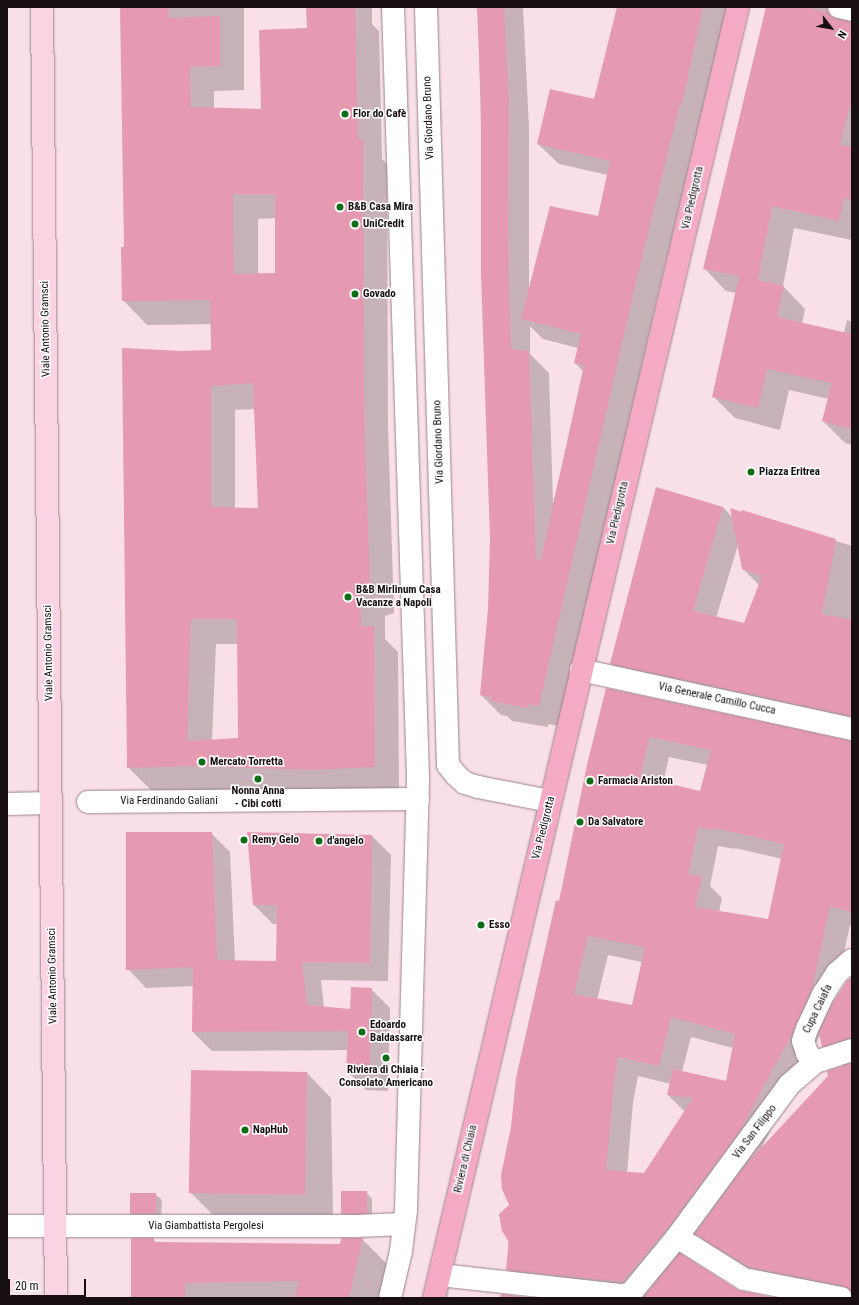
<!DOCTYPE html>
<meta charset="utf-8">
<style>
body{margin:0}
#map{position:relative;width:859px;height:1305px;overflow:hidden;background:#f9dfe7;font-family:"Roboto Condensed",sans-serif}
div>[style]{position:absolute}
.shadow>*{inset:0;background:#0003}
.building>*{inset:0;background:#e59ab2;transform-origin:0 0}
.roads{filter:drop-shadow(0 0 1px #9c858c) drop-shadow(0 0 1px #9c858c)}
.street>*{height:22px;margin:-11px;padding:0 11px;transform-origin:11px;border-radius:11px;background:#fff}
.secondary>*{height:22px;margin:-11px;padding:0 11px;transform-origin:11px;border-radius:11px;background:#fad4e2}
.primary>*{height:22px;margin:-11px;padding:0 11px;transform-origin:11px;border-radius:11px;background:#f4aac5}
.dots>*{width:11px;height:11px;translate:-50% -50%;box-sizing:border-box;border:2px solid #fff;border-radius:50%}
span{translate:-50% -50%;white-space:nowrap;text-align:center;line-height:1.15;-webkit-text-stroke:3px #fff;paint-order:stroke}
.poi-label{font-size:11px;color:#170f11;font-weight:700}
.left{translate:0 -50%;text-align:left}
.street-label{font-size:11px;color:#170f11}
.frame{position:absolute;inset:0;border:8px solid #170f11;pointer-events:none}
.north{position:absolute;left:811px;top:8px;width:40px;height:40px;-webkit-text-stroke:3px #fff;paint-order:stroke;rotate:121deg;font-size:11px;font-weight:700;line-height:16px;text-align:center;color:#170f11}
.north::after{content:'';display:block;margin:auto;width:14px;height:18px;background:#170f11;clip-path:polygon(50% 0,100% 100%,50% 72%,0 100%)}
.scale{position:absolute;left:8px;top:1279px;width:78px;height:18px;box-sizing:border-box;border:2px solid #170f11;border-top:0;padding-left:5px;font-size:12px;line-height:14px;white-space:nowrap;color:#170f11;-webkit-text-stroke:3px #fff;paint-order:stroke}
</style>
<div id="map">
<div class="shadow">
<div style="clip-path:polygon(evenodd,121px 7px,244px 7px,244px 90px,214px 91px,214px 109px,262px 110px,308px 29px,307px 7px,372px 7px,372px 24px,379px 31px,382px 159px,387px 164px,388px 425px,394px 613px,385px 616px,385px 639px,398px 652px,399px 791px,153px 792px,128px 767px,181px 352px,212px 351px,212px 324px,147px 325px,123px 300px,125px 248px,121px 7px,276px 218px,276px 274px,258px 274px,258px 219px,276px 218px,121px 7px,255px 409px,259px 509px,235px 508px,235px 410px,255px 409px,121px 7px,216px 644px,238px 644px,239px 739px,212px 741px,216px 644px)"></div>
<div style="clip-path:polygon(evenodd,478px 7px,523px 7px,529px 127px,529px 290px,599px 217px,608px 175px,559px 164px,538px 144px,595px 100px,618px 7px,727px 7px,656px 303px,559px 726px,548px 724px,548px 727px,512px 721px,507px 716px,501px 715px,481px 695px,489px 609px,491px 539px,478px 7px,530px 326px,543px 339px,578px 348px,575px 363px,584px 372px,553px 504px,549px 373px,530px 354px,530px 326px)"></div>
<div style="clip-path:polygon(767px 7px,852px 7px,852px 240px,794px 228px,783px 286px,805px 309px,802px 324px,844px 333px,847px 320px,852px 322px,852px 445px,845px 443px,823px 421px,829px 399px,789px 390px,780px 430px,735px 418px,713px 396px,736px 293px,726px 291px,705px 269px)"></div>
<div style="clip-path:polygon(evenodd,723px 507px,732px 517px,743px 511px,852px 546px,852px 731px,631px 683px,611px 663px,723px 507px,738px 545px,743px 569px,759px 585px,744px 624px,716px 618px,738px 545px)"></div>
<div style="clip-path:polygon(evenodd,607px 690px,852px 742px,852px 926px,850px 925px,833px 1003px,852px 978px,852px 1063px,843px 1066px,823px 1046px,820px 1035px,762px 1147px,852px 1075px,852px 1298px,828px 1298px,769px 1286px,716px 1253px,698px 1235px,682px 1256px,741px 1292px,771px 1298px,607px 1298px,528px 1290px,507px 1269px,510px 1205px,560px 902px,607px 690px,669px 757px,708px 765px,700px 792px,663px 783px,669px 757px,607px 690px,718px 846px,735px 849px,735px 848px,782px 859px,769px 920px,719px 912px,722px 898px,710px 886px,718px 846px,607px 690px,608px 955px,642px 962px,632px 1006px,597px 1000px,608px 955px,607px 690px,691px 1037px,733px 1048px,727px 1082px,682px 1072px,691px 1037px,607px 690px,638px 1076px,671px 1084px,668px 1095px,685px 1112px,644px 1174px,627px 1173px,633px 1102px,638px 1076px)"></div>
<div style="clip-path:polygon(211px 833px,230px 852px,235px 962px,277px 962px,277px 924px,273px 924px,254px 905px,372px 836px,391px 855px,388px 981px,321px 980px,324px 1008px,351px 1010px,371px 989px,390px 1008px,388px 1091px,366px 1090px,347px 1071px,348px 1050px,212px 1051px,193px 1032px,194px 986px,146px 988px,128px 969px)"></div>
<div style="clip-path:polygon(307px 1073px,331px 1098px,333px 1216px,215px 1217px,190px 1192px)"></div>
<div style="clip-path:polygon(366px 1192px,372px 1199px,372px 1219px,348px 1219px,342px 1213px)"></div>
<div style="clip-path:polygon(155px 1194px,162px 1200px,161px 1219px,137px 1219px,131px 1213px)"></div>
<div style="clip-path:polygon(362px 1239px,387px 1264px,379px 1298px,132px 1298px,153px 1240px,157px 1243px,341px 1245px)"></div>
</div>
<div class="building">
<div style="clip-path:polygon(evenodd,120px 7px,168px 7px,169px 18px,220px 16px,220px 66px,190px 67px,191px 107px,261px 109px,259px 30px,307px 28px,306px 7px,355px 7px,358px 139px,363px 139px,364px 400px,370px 589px,360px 592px,361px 626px,374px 626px,375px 767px,314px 770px,190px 766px,127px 768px,122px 348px,181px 351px,211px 350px,210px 300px,122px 301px,121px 247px,124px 247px,120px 7px,233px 194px,275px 194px,275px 273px,234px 274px,233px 194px,120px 7px,253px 383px,258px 508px,211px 507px,211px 386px,253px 383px,120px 7px,191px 619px,237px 619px,238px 738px,187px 741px,191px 619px)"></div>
<div style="clip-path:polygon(477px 7px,504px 7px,509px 106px,508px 229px,511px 349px,529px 351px,536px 559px,541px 560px,584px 365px,574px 363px,581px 334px,521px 319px,550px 206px,598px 216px,610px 161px,537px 144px,550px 89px,594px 99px,617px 7px,703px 7px,682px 104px,680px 103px,636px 282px,539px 706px,528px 704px,528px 708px,491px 701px,491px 697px,480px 695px,488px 609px,490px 539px,481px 274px,481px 106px)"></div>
<div style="clip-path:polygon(766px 7px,806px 7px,828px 13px,836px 19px,852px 22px,852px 97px,840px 145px,852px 147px,852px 200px,844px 198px,839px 221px,772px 206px,758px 280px,784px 286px,777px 317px,852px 334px,852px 429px,822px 421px,832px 383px,767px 369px,758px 408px,712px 397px,739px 276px,703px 269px)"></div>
<div style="clip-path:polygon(656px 487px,723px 507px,693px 611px,744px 623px,762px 576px,742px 569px,730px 508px,742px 512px,742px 510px,836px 539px,822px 614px,852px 620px,852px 716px,610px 664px)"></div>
<div style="clip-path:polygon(evenodd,606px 688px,852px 741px,852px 912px,830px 906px,812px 988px,793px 1032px,741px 1129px,667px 1229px,622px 1282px,506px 1270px,509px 1242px,502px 1231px,499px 1214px,509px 1205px,502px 1189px,501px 1175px,511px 1127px,516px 1078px,556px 900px,559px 901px,587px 765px,606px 688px,649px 737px,711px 750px,700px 791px,640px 777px,649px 737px,606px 688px,698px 827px,715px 830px,715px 828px,784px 844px,768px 919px,695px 907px,702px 877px,688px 874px,698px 827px,606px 688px,588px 936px,645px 947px,632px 1005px,574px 994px,588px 936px,606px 688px,671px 1017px,735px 1034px,726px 1081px,673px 1069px,667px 1095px,693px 1098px,644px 1173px,606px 1170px,614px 1082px,618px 1057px,659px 1066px,671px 1017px)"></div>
<div style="clip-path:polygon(126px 832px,212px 832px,217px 960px,276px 961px,277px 905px,253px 905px,247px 832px,372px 835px,370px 963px,302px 962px,307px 1005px,350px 1009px,351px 987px,372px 988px,370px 1073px,346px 1072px,348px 1031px,192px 1032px,193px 967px,126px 970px)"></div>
<div style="clip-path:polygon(852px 977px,852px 1038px,822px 1047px,819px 1033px,835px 999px,847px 981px)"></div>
<div style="clip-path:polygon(852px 1063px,852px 1293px,843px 1286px,749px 1267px,695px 1234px,747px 1163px,828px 1076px,827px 1071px)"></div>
<div style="left:191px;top:1070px;width:116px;height:123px;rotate:1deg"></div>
<div style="left:341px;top:1191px;width:26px;height:23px"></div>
<div style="left:130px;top:1193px;width:26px;height:21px"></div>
<div style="clip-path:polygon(131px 1238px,154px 1238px,154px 1242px,340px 1244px,341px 1238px,363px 1238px,349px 1298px,295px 1298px,299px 1281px,185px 1283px,185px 1298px,131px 1298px)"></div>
<div style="clip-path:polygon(680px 1253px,738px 1290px,776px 1298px,643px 1298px)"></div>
<div style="clip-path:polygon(501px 1294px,535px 1298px,500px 1298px)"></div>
</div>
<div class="roads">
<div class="street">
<div style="left:426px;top:7px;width:758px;rotate:88.34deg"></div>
<div style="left:448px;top:765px;width:13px;rotate:51deg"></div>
<div style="left:456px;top:775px;width:12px;rotate:42deg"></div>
<div style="left:465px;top:783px;width:14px;rotate:17deg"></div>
<div style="left:478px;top:787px;width:73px;rotate:11deg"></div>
<div style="left:839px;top:7px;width:13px;rotate:13deg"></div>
<div style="left:581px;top:670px;width:277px;rotate:12.3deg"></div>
<div style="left:88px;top:802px;width:330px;rotate:-0.5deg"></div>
<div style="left:7px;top:804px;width:44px;rotate:-1.3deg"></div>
<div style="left:815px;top:1062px;width:12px;rotate:-132deg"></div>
<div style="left:807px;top:1053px;width:13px;rotate:-108deg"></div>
<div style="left:803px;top:1041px;width:13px;rotate:-72deg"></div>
<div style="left:807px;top:1029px;width:40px;rotate:-65deg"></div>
<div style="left:824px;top:993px;width:24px;rotate:-57deg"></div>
<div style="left:837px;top:973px;width:20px;rotate:-41deg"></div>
<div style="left:7px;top:1226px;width:349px"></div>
<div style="left:356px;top:1226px;width:48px;rotate:-2.4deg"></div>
<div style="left:677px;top:1237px;width:79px;rotate:32.1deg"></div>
<div style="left:744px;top:1279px;width:99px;rotate:11.1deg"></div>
<div style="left:440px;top:1275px;width:183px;rotate:6.3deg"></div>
<div style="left:622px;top:1295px;width:8px;rotate:-7deg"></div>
<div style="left:630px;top:1294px;width:74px;rotate:-50.5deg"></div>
<div style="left:677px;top:1237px;width:190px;rotate:-53.6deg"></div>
<div style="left:790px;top:1084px;width:33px;rotate:-41deg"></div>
<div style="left:815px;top:1062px;width:39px;rotate:-18deg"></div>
<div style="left:390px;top:1298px;width:48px;rotate:-76.8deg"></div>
<div style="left:401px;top:1251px;width:41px;rotate:-83deg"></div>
<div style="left:406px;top:1210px;width:434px;rotate:-88.4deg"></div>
<div style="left:418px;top:776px;width:769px;rotate:-91.86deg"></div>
</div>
<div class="secondary">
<div style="left:42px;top:7px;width:1291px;rotate:89.38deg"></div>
</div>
<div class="primary">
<div style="left:434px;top:1298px;width:1326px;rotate:-76.75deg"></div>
</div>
</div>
<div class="dots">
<div style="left:345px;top:114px;background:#106c17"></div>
<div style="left:340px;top:207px;background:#106c17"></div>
<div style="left:355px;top:224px;background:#106c17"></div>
<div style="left:355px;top:294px;background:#106c17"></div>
<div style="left:751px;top:472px;background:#106c17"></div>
<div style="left:348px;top:597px;background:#106c17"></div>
<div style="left:202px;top:762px;background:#106c17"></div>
<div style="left:258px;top:779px;background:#106c17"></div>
<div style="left:590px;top:781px;background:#106c17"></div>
<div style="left:580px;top:822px;background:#106c17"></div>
<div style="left:244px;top:840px;background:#106c17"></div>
<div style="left:319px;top:841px;background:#106c17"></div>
<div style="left:481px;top:925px;background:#106c17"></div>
<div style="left:362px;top:1032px;background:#106c17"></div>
<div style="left:386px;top:1058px;background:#106c17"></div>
<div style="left:245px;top:1130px;background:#106c17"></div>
</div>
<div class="poi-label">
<span class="left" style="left:353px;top:114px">Flor do Cafè</span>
<span class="left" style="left:348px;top:207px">B&amp;B Casa Mira</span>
<span class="left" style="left:363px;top:224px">UniCredit</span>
<span class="left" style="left:363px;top:294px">Govado</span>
<span class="left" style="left:759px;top:472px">Piazza Eritrea</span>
<span class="left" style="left:356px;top:597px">B&amp;B Mirlinum Casa<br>Vacanze a Napoli</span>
<span class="left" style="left:210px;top:762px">Mercato Torretta</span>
<span class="left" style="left:598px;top:781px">Farmacia Ariston</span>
<span style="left:258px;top:798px">Nonna Anna<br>- Cibi cotti</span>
<span class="left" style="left:588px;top:822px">Da Salvatore</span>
<span class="left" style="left:252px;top:840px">Remy Gelo</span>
<span class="left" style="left:327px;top:841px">d'angelo</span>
<span class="left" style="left:489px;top:925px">Esso</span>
<span class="left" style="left:370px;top:1032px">Edoardo<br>Baldassarre</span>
<span style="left:386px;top:1077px">Riviera di Chiaia -<br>Consolato Americano</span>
<span class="left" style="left:253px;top:1130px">NapHub</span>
</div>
<div class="street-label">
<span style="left:429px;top:118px;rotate:-92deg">Via Giordano Bruno</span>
<span style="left:693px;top:198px;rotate:-77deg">Via Piedigrotta</span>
<span style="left:46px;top:329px;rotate:-91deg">Viale Antonio Gramsci</span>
<span style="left:439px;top:442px;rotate:-92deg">Via Giordano Bruno</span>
<span style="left:618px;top:513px;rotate:-77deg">Via Piedigrotta</span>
<span style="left:49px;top:653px;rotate:-91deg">Viale Antonio Gramsci</span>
<span style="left:717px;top:699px;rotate:12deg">Via Generale Camillo Cucca</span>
<span style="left:169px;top:801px">Via Ferdinando Galiani</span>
<span style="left:544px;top:828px;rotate:-76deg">Via Piedigrotta</span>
<span style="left:53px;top:976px;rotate:-91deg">Viale Antonio Gramsci</span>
<span style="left:818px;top:1009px;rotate:-64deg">Cupa Caiafa</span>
<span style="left:755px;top:1132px;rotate:-53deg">Via San Filippo</span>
<span style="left:466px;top:1159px;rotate:-77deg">Riviera di Chiaia</span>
<span style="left:206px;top:1226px">Via Giambattista Pergolesi</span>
</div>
<div class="frame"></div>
<div class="north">N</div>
<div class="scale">20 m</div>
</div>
